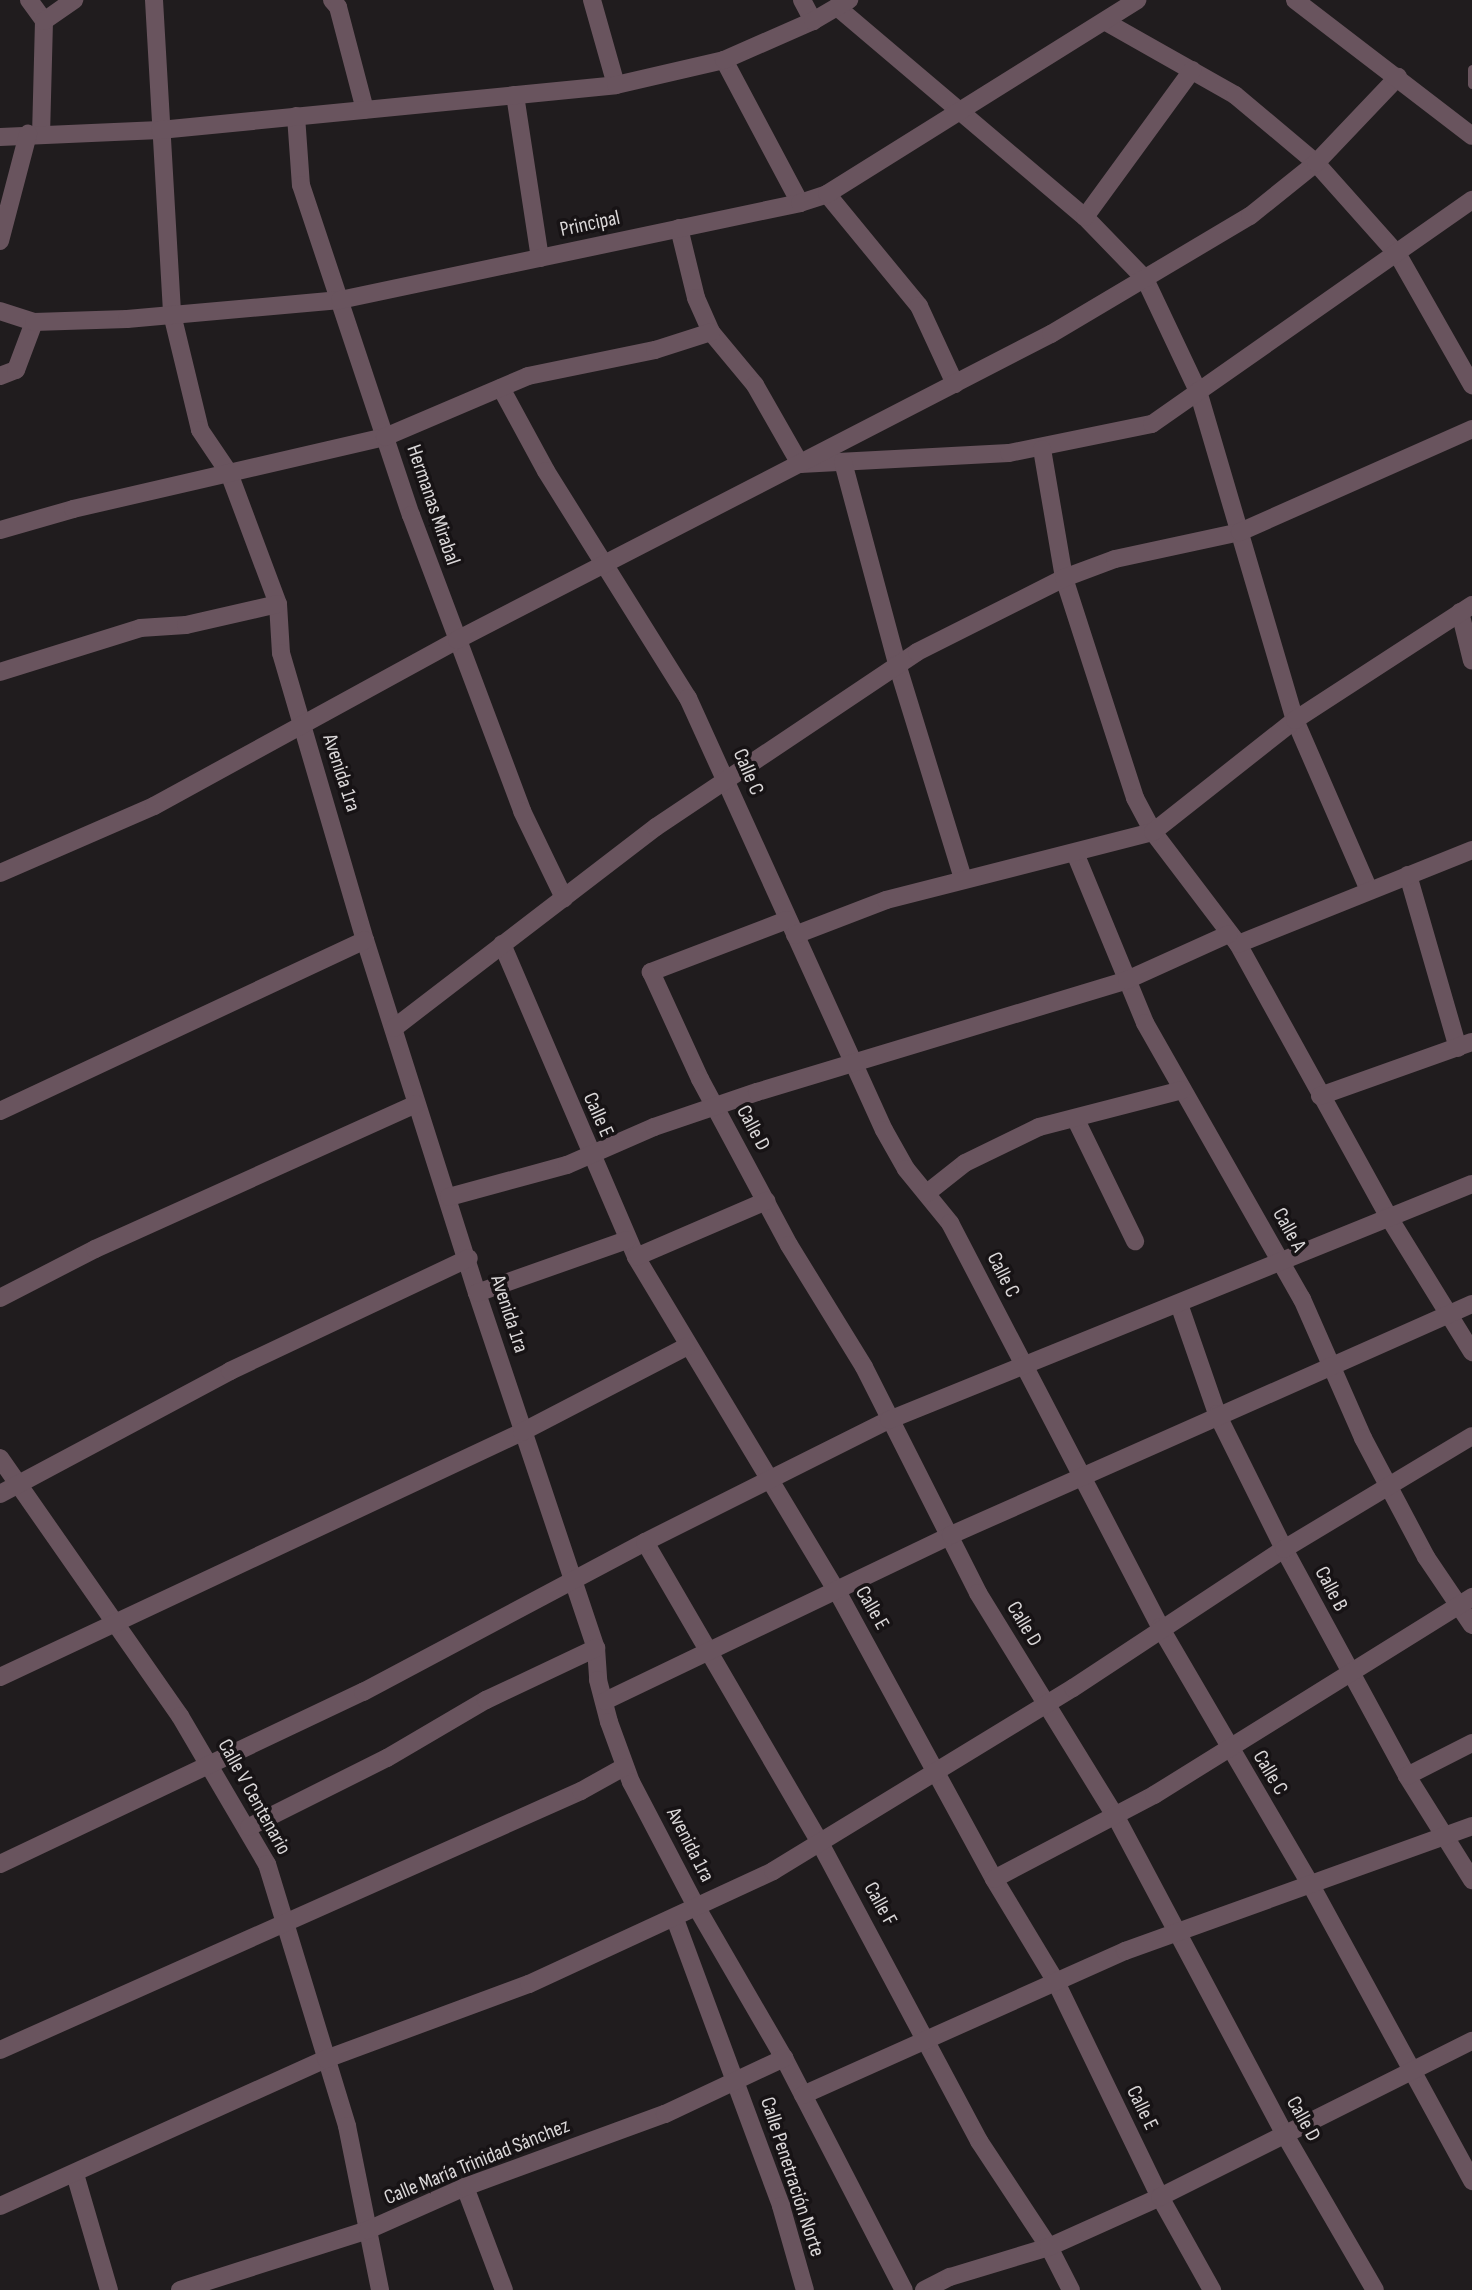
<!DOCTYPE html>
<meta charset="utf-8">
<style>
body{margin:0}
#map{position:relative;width:1472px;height:2290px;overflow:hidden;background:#201c1e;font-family:"Sofia Sans Condensed",sans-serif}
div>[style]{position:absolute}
.service>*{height:9px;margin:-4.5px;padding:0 4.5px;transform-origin:4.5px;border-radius:4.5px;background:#69545e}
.minor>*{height:18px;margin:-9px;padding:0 9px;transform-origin:9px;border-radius:9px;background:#69545e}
.tertiary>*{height:18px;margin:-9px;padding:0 9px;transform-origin:9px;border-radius:9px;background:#69545e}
span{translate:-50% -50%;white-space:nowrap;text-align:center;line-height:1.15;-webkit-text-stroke:7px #171315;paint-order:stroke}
.street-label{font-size:21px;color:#dad7d8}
</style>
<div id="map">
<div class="service">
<div style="left:1472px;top:69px;width:15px;rotate:90deg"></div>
</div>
<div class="minor">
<div style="left:29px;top:0;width:26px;rotate:54deg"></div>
<div style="left:44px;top:21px;width:112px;rotate:91.5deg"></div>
<div style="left:154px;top:0;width:315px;rotate:86.7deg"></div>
<div style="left:172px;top:314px;width:119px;rotate:76.4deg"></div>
<div style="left:200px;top:430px;width:52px;rotate:56deg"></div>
<div style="left:229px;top:473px;width:140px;rotate:69.5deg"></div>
<div style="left:278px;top:604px;width:49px;rotate:86.5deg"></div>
<div style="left:281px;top:653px;width:299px;rotate:73.7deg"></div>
<div style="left:365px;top:940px;width:370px;rotate:72.4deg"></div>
<div style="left:477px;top:1293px;width:374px;rotate:71.5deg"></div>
<div style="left:596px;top:1648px;width:32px;rotate:86deg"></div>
<div style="left:598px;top:1680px;width:43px;rotate:75.3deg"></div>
<div style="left:609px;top:1722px;width:64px;rotate:69.9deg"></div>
<div style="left:631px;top:1782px;width:142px;rotate:62.4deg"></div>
<div style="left:697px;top:1908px;width:173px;rotate:59.9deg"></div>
<div style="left:784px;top:2058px;width:261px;rotate:62.7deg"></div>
<div style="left:332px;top:0;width:9px;rotate:49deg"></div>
<div style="left:338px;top:7px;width:106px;rotate:75.3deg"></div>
<div style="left:592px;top:0;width:88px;rotate:74.2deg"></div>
<div style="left:802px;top:0;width:24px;rotate:62deg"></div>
<div style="left:837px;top:7px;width:325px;rotate:40.3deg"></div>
<div style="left:1085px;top:217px;width:86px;rotate:45.9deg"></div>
<div style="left:1145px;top:279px;width:124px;rotate:64.7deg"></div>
<div style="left:1198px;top:391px;width:343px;rotate:73.6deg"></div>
<div style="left:1295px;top:720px;width:185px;rotate:66.5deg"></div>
<div style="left:44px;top:21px;width:37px;rotate:-35deg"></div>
<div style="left:1106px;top:22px;width:148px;rotate:29.5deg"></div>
<div style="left:1235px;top:95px;width:106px;rotate:40deg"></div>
<div style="left:1316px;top:163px;width:123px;rotate:48.3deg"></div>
<div style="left:1398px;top:255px;width:150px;rotate:60.4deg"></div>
<div style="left:724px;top:60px;width:162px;rotate:62deg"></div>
<div style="left:515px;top:95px;width:165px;rotate:81.3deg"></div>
<div style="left:296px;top:116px;width:69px;rotate:85.9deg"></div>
<div style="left:301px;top:185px;width:348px;rotate:71.6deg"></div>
<div style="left:411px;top:515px;width:316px;rotate:69.4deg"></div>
<div style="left:522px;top:811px;width:97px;rotate:64.2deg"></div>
<div style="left:0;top:137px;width:160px;rotate:-2.5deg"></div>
<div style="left:160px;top:130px;width:458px;rotate:-5.6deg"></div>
<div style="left:616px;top:85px;width:111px;rotate:-13deg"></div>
<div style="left:724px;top:60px;width:97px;rotate:-23.7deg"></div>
<div style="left:813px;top:21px;width:42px;rotate:-30.3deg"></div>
<div style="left:827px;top:194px;width:145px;rotate:50.6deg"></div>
<div style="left:919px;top:306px;width:86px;rotate:65.2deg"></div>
<div style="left:1085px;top:217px;width:182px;rotate:-53.9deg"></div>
<div style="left:679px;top:228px;width:72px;rotate:76.3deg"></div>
<div style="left:696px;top:298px;width:37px;rotate:66deg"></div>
<div style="left:711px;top:332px;width:69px;rotate:50.3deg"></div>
<div style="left:755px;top:385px;width:91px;rotate:60.3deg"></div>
<div style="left:800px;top:464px;width:209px;rotate:-3deg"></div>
<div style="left:1009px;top:453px;width:146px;rotate:-11.5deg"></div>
<div style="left:1152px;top:424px;width:391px;rotate:-35deg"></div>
<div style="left:0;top:241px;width:111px;rotate:-75.3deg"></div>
<div style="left:0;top:376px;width:17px;rotate:-21deg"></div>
<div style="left:16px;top:370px;width:51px;rotate:-69.4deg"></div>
<div style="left:501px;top:388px;width:94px;rotate:61.5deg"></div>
<div style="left:546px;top:471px;width:268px;rotate:58deg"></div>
<div style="left:688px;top:698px;width:474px;rotate:65.6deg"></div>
<div style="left:884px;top:1130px;width:45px;rotate:60.6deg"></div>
<div style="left:906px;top:1169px;width:70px;rotate:50.8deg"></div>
<div style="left:950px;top:1223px;width:455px;rotate:62.5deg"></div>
<div style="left:1160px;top:1627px;width:301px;rotate:59.7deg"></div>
<div style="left:1312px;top:1887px;width:335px;rotate:61.4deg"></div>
<div style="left:1042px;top:449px;width:131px;rotate:80.3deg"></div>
<div style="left:1064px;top:578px;width:231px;rotate:72.1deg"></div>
<div style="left:1135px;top:798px;width:38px;rotate:62deg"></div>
<div style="left:1153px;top:832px;width:141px;rotate:52.8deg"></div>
<div style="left:1238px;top:944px;width:311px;rotate:61.1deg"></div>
<div style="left:1388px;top:1216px;width:160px;rotate:58.3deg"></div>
<div style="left:843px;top:462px;width:209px;rotate:75deg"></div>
<div style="left:897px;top:664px;width:225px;rotate:72.9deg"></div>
<div style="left:0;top:530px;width:76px;rotate:-16deg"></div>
<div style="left:73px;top:509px;width:320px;rotate:-13deg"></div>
<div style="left:385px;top:437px;width:155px;rotate:-23.1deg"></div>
<div style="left:528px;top:376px;width:130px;rotate:-11.6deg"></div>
<div style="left:655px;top:350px;width:59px;rotate:-17.8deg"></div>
<div style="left:1460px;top:612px;width:50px;rotate:76.2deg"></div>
<div style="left:0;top:672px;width:147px;rotate:-17.4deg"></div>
<div style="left:140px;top:628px;width:46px;rotate:-3.7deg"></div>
<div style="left:186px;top:625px;width:94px;rotate:-12.9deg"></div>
<div style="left:1075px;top:853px;width:184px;rotate:67.6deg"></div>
<div style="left:1145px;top:1023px;width:318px;rotate:60.4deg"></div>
<div style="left:1302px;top:1299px;width:152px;rotate:66.3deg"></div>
<div style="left:1363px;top:1438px;width:135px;rotate:62.1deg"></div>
<div style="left:1426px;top:1557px;width:82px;rotate:55.9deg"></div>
<div style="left:0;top:873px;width:168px;rotate:-23.5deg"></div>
<div style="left:154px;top:806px;width:345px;rotate:-28.7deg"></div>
<div style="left:457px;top:640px;width:668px;rotate:-27.26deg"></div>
<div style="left:1051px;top:334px;width:231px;rotate:-30.7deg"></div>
<div style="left:1250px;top:216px;width:85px;rotate:-38.8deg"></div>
<div style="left:1316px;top:163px;width:119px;rotate:-46.4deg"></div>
<div style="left:1408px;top:875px;width:180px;rotate:73.9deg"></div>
<div style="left:787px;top:920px;width:146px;rotate:159.1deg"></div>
<div style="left:651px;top:972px;width:118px;rotate:65.4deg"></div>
<div style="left:700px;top:1079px;width:188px;rotate:61.8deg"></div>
<div style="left:789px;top:1245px;width:143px;rotate:58.4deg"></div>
<div style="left:864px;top:1367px;width:253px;rotate:63.2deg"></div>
<div style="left:978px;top:1593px;width:263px;rotate:58.4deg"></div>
<div style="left:1116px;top:1817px;width:360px;rotate:62deg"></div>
<div style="left:1285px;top:2135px;width:179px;rotate:59.9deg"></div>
<div style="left:795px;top:935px;width:97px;rotate:-21deg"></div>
<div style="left:886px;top:900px;width:276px;rotate:-14.3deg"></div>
<div style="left:1153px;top:832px;width:181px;rotate:-38.3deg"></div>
<div style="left:1295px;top:720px;width:211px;rotate:-33deg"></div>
<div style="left:502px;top:944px;width:340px;rotate:66.8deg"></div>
<div style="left:636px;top:1257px;width:390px;rotate:59deg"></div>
<div style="left:837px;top:1591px;width:328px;rotate:61.4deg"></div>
<div style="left:994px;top:1879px;width:118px;rotate:58.9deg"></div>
<div style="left:1055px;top:1980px;width:241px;rotate:64.2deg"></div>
<div style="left:1160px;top:2197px;width:107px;rotate:60.8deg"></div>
<div style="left:1238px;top:944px;width:252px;rotate:-21.9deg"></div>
<div style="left:394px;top:1028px;width:330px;rotate:-37.5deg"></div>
<div style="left:656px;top:827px;width:314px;rotate:-33.8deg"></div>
<div style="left:917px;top:652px;width:165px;rotate:-26.7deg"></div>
<div style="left:1064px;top:578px;width:54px;rotate:-20.4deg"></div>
<div style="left:1115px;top:559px;width:128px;rotate:-12.2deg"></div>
<div style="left:1240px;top:532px;width:254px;rotate:-23.9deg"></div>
<div style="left:1320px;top:1096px;width:161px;rotate:-19.6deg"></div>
<div style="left:0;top:1111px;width:403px;rotate:-25.1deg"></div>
<div style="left:1076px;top:1120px;width:135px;rotate:64deg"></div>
<div style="left:927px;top:1193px;width:48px;rotate:-38.3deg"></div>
<div style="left:965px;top:1163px;width:82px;rotate:-25.9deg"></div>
<div style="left:1039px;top:1127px;width:148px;rotate:-14.5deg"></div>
<div style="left:449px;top:1197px;width:122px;rotate:-15.2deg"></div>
<div style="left:567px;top:1165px;width:95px;rotate:-23.6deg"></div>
<div style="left:654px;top:1127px;width:109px;rotate:-18.8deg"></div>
<div style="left:757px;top:1092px;width:387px;rotate:-16.8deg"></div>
<div style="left:1127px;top:980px;width:112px;rotate:-24.3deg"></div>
<div style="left:636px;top:1257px;width:142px;rotate:-23.3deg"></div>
<div style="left:477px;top:1293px;width:159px;rotate:-19.5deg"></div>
<div style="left:0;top:1298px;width:107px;rotate:-27.3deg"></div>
<div style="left:95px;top:1249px;width:352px;rotate:-24.3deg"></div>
<div style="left:1179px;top:1304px;width:116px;rotate:70.9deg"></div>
<div style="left:1217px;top:1414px;width:151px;rotate:63.6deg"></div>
<div style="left:1284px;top:1549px;width:258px;rotate:61.5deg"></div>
<div style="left:1407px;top:1776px;width:123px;rotate:58deg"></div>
<div style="left:0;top:1458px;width:315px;rotate:55.1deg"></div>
<div style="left:180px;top:1716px;width:172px;rotate:59.6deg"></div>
<div style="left:267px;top:1864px;width:274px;rotate:73deg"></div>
<div style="left:347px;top:2126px;width:167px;rotate:78.6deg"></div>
<div style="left:0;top:1494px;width:261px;rotate:-28.1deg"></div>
<div style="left:230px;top:1371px;width:264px;rotate:-25.3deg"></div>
<div style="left:645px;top:1542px;width:348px;rotate:59.8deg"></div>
<div style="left:820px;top:1843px;width:338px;rotate:61.9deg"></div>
<div style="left:979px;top:2141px;width:127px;rotate:56.6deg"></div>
<div style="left:1049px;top:2247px;width:48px;rotate:62.9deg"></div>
<div style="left:0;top:1677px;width:577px;rotate:-25.14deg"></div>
<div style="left:522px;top:1432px;width:185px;rotate:-27.4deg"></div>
<div style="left:605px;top:1701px;width:384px;rotate:-25.6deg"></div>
<div style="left:951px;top:1535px;width:570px;rotate:-23.91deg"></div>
<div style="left:1407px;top:1776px;width:73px;rotate:-26.9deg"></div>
<div style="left:249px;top:1827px;width:154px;rotate:-26.6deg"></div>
<div style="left:387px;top:1758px;width:115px;rotate:-30.4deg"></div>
<div style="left:486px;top:1700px;width:122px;rotate:-25.3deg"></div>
<div style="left:0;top:1864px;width:402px;rotate:-25.4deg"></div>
<div style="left:363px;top:1692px;width:319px;rotate:-28deg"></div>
<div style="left:645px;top:1542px;width:273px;rotate:-26.6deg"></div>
<div style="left:889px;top:1420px;width:629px;rotate:-22.04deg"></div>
<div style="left:994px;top:1879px;width:181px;rotate:-27.7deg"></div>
<div style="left:1154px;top:1795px;width:375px;rotate:-31.9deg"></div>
<div style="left:675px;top:1919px;width:306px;rotate:69.7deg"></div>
<div style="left:781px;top:2206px;width:87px;rotate:74.1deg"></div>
<div style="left:0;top:2050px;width:636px;rotate:-24.03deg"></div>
<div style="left:581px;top:1791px;width:49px;rotate:-29.2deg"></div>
<div style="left:803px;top:2095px;width:353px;rotate:-24.1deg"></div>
<div style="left:1125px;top:1951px;width:369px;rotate:-19.8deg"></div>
<div style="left:75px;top:2174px;width:121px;rotate:73.7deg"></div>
<div style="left:465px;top:2187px;width:110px;rotate:69.3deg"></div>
<div style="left:0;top:2206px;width:358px;rotate:-24.3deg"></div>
<div style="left:326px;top:2059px;width:216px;rotate:-20.3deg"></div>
<div style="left:529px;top:1984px;width:269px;rotate:-24.8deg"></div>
<div style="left:773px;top:1871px;width:351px;rotate:-31.4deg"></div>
<div style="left:1073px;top:1688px;width:253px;rotate:-33.4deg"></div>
<div style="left:1284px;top:1549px;width:219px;rotate:-31deg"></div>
<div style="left:180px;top:2290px;width:197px;rotate:-17.7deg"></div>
<div style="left:368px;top:2230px;width:106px;rotate:-23.9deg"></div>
<div style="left:465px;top:2187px;width:213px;rotate:-20.1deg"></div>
<div style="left:665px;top:2114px;width:132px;rotate:-25.2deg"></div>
<div style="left:924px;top:2290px;width:29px;rotate:-27deg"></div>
<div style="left:950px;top:2277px;width:103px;rotate:-16.9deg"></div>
<div style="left:1049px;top:2247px;width:122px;rotate:-24.2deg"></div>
<div style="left:1160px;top:2197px;width:349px;rotate:-26.6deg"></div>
</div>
<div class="tertiary">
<div style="left:1295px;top:0;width:223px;rotate:37.5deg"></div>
<div style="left:0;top:311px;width:36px;rotate:18deg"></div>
<div style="left:34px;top:322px;width:93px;rotate:-1.8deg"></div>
<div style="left:127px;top:319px;width:214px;rotate:-5.1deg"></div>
<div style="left:340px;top:300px;width:470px;rotate:-11.9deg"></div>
<div style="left:800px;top:203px;width:28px;rotate:-18deg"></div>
<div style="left:827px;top:194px;width:366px;rotate:-32deg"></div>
</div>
<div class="street-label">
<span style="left:590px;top:224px;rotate:-12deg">Principal</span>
<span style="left:433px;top:505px;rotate:71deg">Hermanas Mirabal</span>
<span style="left:748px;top:772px;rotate:67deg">Calle C</span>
<span style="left:341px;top:773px;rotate:72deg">Avenida 1ra</span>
<span style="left:598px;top:1115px;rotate:66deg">Calle E</span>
<span style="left:753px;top:1128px;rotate:62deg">Calle D</span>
<span style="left:1289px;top:1230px;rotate:61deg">Calle A</span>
<span style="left:1003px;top:1275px;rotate:63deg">Calle C</span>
<span style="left:509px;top:1314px;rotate:72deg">Avenida 1ra</span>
<span style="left:1331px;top:1589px;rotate:62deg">Calle B</span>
<span style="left:872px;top:1608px;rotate:60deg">Calle E</span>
<span style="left:1024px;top:1624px;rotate:59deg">Calle D</span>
<span style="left:1270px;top:1773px;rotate:59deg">Calle C</span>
<span style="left:254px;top:1797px;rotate:61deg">Calle V Centenario</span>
<span style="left:690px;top:1845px;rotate:63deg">Avenida 1ra</span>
<span style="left:880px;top:1904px;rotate:61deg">Calle F</span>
<span style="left:1142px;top:2108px;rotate:64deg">Calle E</span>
<span style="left:1303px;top:2119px;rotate:61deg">Calle D</span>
<span style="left:477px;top:2162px;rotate:-22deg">Calle María Trinidad Sánchez</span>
<span style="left:792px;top:2177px;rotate:72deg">Calle Penetración Norte</span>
</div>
</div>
